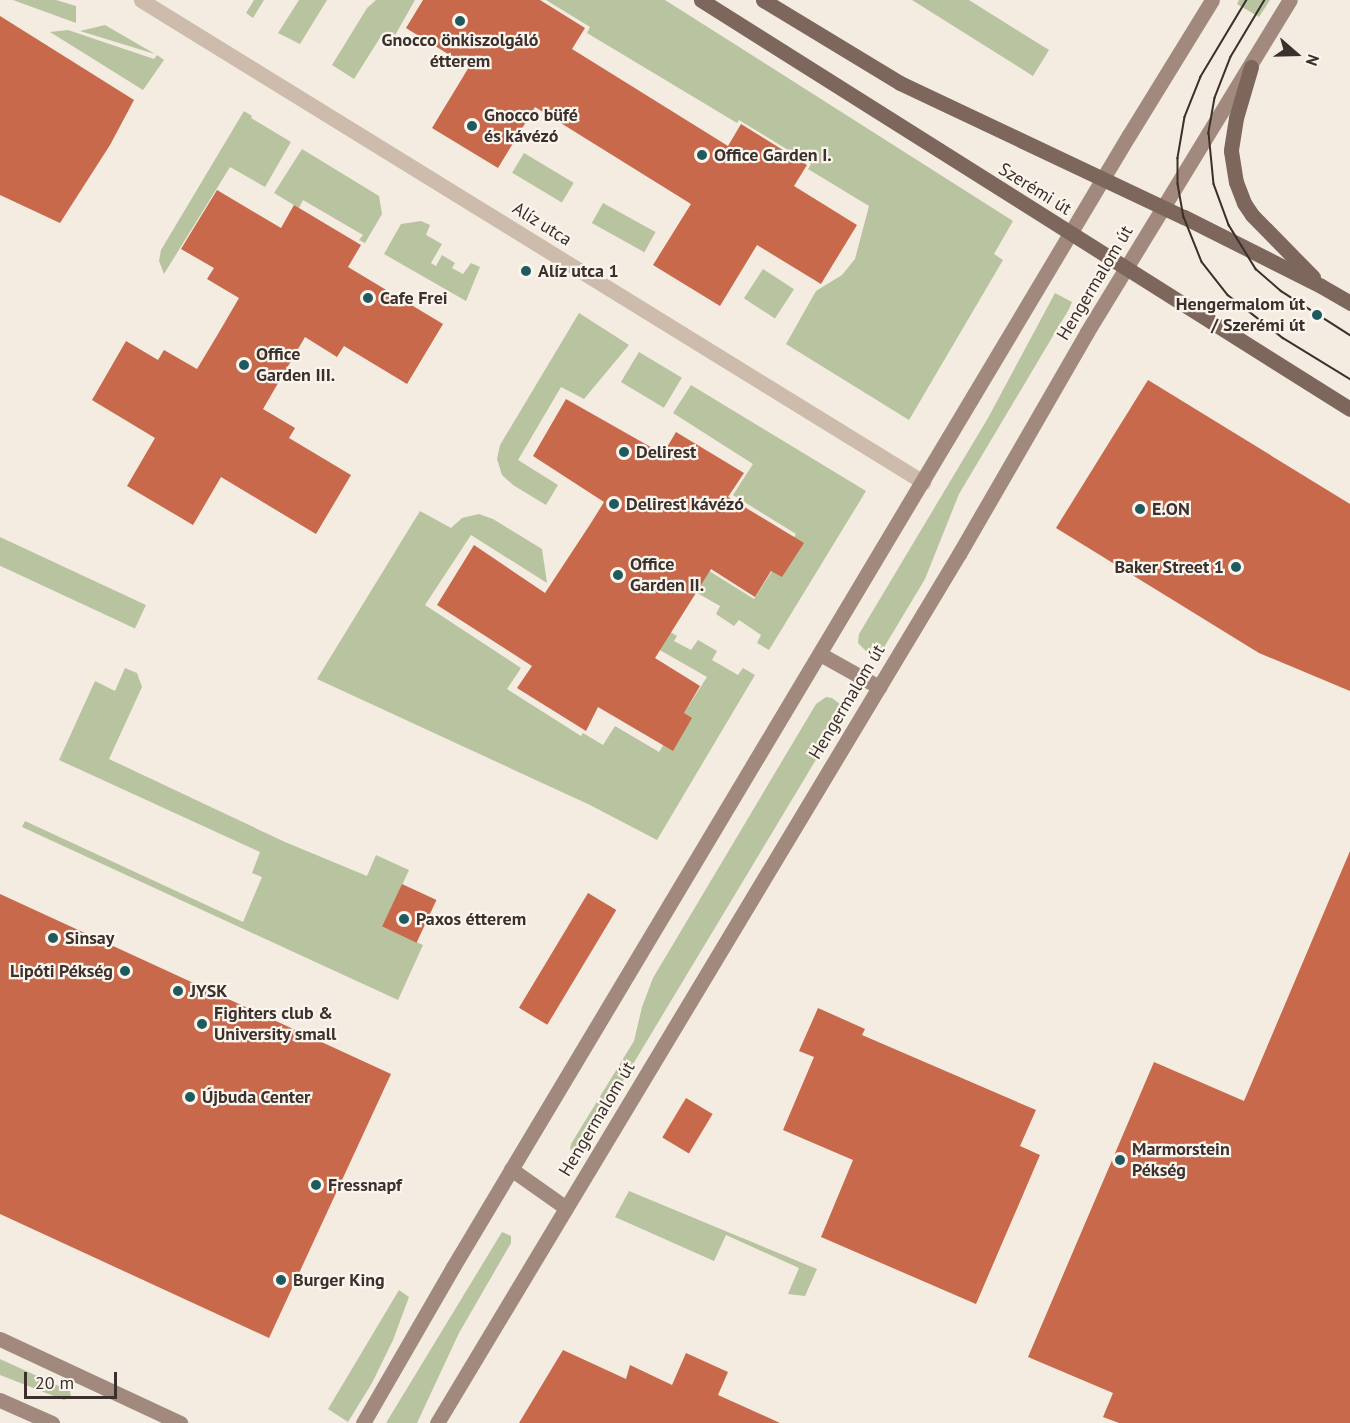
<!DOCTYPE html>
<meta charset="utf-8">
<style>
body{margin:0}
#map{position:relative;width:1350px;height:1423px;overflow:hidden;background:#f4ebe1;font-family:"PT Sans",sans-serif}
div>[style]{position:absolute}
.green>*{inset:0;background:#b8c4a0;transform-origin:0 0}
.building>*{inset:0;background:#c8694b;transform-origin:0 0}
.street>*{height:15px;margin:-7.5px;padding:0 7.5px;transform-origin:7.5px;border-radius:7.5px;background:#cdbbac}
.secondary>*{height:15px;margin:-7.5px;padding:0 7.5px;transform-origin:7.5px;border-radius:7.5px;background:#a18a7d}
.primary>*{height:15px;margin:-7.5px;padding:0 7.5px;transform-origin:7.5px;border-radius:7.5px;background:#7d675c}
.tram>*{height:1.5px;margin:-0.75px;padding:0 0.75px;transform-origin:0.75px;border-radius:0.75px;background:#3b302b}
.dots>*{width:16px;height:16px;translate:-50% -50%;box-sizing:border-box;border:3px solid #fbf5ee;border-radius:50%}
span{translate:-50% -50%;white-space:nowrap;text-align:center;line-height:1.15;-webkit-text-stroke:4.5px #fbf5ee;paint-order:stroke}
.poi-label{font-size:18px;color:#3b302b;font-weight:700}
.left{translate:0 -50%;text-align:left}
.right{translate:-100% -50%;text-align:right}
.street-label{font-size:18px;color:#3b302b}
.north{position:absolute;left:1266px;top:24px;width:60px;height:60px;-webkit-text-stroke:4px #fbf5ee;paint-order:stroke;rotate:110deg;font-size:16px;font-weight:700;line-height:24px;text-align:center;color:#3b302b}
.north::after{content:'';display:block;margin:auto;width:21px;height:27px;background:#3b302b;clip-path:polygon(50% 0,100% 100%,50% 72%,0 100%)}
.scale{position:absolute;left:24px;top:1372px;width:93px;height:27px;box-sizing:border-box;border:3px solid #3b302b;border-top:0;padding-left:8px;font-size:18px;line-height:21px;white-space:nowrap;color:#3b302b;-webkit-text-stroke:4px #fbf5ee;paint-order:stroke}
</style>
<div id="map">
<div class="green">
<div style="clip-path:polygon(13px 0,56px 0,76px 6px,76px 23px)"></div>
<div style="clip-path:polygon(254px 0,264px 0,253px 18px,246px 13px)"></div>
<div style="clip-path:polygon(299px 0,327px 0,300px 44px,278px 33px)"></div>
<div style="clip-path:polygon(376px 0,415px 0,394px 37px,383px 33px,354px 79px,332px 65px,367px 8px)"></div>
<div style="clip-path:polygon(546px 0,665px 0,1013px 221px,994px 254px,1003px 260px,909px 420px,786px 344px,816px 291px,842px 275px,855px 259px,869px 206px,808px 169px,811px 164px,739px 120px,737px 123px,587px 33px,590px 27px)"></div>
<div style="clip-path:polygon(912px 0,969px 0,1049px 50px,1033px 76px)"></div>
<div style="clip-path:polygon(1239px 0,1270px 0,1259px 17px,1237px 4px)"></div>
<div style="clip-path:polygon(105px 25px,155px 54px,80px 31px)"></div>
<div style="clip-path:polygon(68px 30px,154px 59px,157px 55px,164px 60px,143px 90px,50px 32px)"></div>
<div style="clip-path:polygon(244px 111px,252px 116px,251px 118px,291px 142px,265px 187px,230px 167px,164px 274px,159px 261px,161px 250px)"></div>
<div style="clip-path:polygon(302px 149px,379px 196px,382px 214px,365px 243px,359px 240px,363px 235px,303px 200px,299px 208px,274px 193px)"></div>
<div style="left:524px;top:153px;width:58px;height:23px;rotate:31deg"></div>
<div style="left:603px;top:203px;width:60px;height:23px;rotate:29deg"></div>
<div style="clip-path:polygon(421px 221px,430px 225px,426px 235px,442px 244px,431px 263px,436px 266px,442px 255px,455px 263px,452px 268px,463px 274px,471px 263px,480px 267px,466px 301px,384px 254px,401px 224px)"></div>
<div style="left:763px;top:269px;width:37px;height:35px;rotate:33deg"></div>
<div style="clip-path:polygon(1055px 293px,1072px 302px,1069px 309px,959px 494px,925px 579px,883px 649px,875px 653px,867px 652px,858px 643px,859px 634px,988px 418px)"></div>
<div style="clip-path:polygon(579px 313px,629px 345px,584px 399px,561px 387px,518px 460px,558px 485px,546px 505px,513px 485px,502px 475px,497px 459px,500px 445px)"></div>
<div style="left:639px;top:352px;width:50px;height:35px;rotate:31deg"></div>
<div style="clip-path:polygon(691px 385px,866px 491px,769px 650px,757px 643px,761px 635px,739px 620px,734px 626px,716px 614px,720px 606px,683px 585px,706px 569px,754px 599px,796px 534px,733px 495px,753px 464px,673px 413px)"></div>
<div style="clip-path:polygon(420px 511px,451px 528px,462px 518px,479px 514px,493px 519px,542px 549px,547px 583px,471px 535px,425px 605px,521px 668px,507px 689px,581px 736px,583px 733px,603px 745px,615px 726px,659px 752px,707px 677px,658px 649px,659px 625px,677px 636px,674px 641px,691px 650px,698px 640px,717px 651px,712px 660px,738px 675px,743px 668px,755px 675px,657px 840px,590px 805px,317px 679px)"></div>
<div style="left:0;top:537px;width:161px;height:26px;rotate:25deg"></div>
<div style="clip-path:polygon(125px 668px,137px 673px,142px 687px,109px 759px,285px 842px,367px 876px,376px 855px,409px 870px,383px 927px,423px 945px,398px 1000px,22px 827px,25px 821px,243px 922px,262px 877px,252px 873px,260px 852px,59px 760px,95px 681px,115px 691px)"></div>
<div style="clip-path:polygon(826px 697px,832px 698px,840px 704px,841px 718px,582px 1149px,574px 1151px,570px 1149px,571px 1144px,634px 1041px,642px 1007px,653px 978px,816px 704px)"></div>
<div style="clip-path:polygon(629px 1191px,817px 1269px,805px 1296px,788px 1294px,799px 1268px,726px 1235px,714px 1261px,615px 1217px)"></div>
<div style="clip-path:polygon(502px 1232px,511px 1236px,511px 1243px,459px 1333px,417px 1423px,386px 1423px)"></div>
<div style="clip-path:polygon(399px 1290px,409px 1297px,393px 1340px,372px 1383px,348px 1422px,328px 1409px)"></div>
<div style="clip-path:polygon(0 1359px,70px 1391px,71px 1397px,64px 1400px,0 1375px)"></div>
</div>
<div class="building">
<div style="clip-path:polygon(423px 0,540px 0,585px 28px,572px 49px,728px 146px,741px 124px,807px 165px,794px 186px,857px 225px,821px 284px,757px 245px,720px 306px,653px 265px,691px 204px,535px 107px,498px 168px,432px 128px,469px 67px,406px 28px)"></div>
<div style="clip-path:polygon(0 16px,134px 100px,110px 145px,60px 223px,0 195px)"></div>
<div style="clip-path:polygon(217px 190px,281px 228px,294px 205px,361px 245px,348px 267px,443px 324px,407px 384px,344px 346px,337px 357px,305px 337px,263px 409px,295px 428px,289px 438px,351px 475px,316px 534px,221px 477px,193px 525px,127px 486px,155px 438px,92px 400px,126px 341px,158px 360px,164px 350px,197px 369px,218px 334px,239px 298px,207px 279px,214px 268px,181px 249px)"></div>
<div style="clip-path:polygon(1148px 380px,1350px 504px,1350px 691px,1259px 653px,1056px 528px)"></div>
<div style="clip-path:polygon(566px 399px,663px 454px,676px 432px,744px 473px,728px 497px,804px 543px,782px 577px,771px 571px,755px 597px,711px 569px,655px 658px,700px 686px,684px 713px,692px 718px,673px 751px,598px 707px,586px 731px,517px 688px,532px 666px,437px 605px,474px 545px,545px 593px,591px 523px,604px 502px,533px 456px)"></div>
<div style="clip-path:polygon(1350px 851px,1350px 1423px,1119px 1423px,1103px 1417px,1113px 1393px,1028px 1357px,1154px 1062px,1244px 1101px)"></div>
<div style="left:402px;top:884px;width:38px;height:47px;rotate:25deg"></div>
<div style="left:588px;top:893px;width:33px;height:134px;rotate:31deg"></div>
<div style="clip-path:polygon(0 894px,391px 1074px,269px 1338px,0 1214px)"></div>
<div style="clip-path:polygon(818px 1008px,865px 1029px,862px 1035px,1036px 1110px,1020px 1146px,1040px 1155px,976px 1304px,821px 1237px,853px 1160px,783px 1130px,814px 1057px,799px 1051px)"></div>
<div style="left:686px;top:1098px;width:31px;height:46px;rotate:31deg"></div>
<div style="clip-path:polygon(563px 1350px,626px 1379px,630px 1365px,672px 1385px,686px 1353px,728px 1372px,718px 1395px,780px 1423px,519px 1423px)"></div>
</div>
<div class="street">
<div style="left:141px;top:0;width:919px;rotate:31.65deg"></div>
</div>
<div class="secondary">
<div style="left:820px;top:654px;width:68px;rotate:29.2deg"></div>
<div style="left:511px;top:1169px;width:67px;rotate:35.3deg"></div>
<div style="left:0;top:1339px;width:199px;rotate:25deg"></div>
<div style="left:0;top:1400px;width:57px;rotate:23.9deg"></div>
<div style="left:363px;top:1423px;width:180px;rotate:-60deg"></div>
<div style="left:453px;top:1267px;width:1318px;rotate:-59.16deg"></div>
<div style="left:1129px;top:135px;width:158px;rotate:-58.4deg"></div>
<div style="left:437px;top:1423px;width:1014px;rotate:-59.01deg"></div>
<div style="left:959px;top:554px;width:256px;rotate:-60deg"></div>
<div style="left:1087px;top:332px;width:389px;rotate:-58.6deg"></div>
</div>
<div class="primary">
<div style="left:701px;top:0;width:767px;rotate:32.22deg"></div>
<div style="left:763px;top:0;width:160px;rotate:31.2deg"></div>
<div style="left:900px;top:83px;width:314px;rotate:25.3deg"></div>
<div style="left:1184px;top:217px;width:153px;rotate:26.7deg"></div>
<div style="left:1321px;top:286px;width:34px;rotate:30deg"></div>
<div style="left:1251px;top:67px;width:53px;rotate:106.4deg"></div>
<div style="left:1236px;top:118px;width:33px;rotate:99deg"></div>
<div style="left:1231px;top:151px;width:31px;rotate:81deg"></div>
<div style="left:1236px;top:182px;width:22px;rotate:69deg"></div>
<div style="left:1244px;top:203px;width:14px;rotate:56deg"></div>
<div style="left:1252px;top:215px;width:87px;rotate:45.5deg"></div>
</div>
<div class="tram">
<div style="left:1247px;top:0;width:90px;rotate:120.9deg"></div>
<div style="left:1201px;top:77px;width:43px;rotate:111.8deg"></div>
<div style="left:1185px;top:117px;width:42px;rotate:99.7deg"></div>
<div style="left:1178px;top:158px;width:26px;rotate:90deg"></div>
<div style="left:1178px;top:184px;width:34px;rotate:80deg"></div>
<div style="left:1184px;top:217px;width:48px;rotate:68.2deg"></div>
<div style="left:1202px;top:262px;width:42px;rotate:51.8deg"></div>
<div style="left:1228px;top:295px;width:70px;rotate:38deg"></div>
<div style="left:1283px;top:338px;width:79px;rotate:31.5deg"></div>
<div style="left:1265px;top:0;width:66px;rotate:120.8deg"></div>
<div style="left:1231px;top:57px;width:44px;rotate:111.3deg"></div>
<div style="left:1215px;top:98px;width:36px;rotate:100deg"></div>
<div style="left:1209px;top:133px;width:51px;rotate:84.4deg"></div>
<div style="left:1214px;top:184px;width:44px;rotate:69.9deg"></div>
<div style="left:1229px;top:225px;width:52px;rotate:58.5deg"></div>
<div style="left:1256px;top:269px;width:33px;rotate:41deg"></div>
<div style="left:1281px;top:291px;width:82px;rotate:32.5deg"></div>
</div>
<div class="dots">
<div style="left:460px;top:21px;background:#1f5a5e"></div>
<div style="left:472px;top:126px;background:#1f5a5e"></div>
<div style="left:702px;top:155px;background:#1f5a5e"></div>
<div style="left:526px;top:271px;background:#1f5a5e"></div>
<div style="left:368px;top:298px;background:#1f5a5e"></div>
<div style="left:1317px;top:315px;background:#1f5a5e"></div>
<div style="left:244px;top:365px;background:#1f5a5e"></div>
<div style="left:624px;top:452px;background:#1f5a5e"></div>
<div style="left:614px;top:504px;background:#1f5a5e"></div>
<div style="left:1140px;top:509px;background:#1f5a5e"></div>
<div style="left:1236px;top:567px;background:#1f5a5e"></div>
<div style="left:618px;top:575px;background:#1f5a5e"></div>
<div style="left:404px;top:919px;background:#1f5a5e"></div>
<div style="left:53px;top:938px;background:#1f5a5e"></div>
<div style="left:125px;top:971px;background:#1f5a5e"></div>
<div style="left:178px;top:991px;background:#1f5a5e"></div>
<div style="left:202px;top:1024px;background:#1f5a5e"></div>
<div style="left:190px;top:1097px;background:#1f5a5e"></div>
<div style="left:1120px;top:1160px;background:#1f5a5e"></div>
<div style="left:316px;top:1185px;background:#1f5a5e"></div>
<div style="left:281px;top:1280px;background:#1f5a5e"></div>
</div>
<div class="poi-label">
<span style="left:460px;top:51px">Gnocco önkiszolgáló<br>étterem</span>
<span class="left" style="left:484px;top:126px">Gnocco büfé<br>és kávézó</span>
<span class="left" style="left:714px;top:155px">Office Garden I.</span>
<span class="left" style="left:538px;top:271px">Alíz utca 1</span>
<span class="left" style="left:380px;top:298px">Cafe Frei</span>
<span class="right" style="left:1305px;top:315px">Hengermalom út<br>/ Szerémi út</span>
<span class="left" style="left:256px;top:365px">Office<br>Garden III.</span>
<span class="left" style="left:636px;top:452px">Delirest</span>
<span class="left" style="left:626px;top:504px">Delirest kávézó</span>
<span class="left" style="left:1152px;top:509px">E.ON</span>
<span class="left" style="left:630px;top:575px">Office<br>Garden II.</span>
<span class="right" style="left:1224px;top:567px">Baker Street 1</span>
<span class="left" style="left:416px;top:919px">Paxos étterem</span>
<span class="left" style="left:65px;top:938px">Sinsay</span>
<span class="right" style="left:113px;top:971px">Lipóti Pékség</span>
<span class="left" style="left:190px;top:991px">JYSK</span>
<span class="left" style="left:214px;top:1024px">Fighters club &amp;<br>University small</span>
<span class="left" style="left:202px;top:1097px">Újbuda Center</span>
<span class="left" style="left:1132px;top:1160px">Marmorstein<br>Pékség</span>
<span class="left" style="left:328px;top:1185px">Fressnapf</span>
<span class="left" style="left:293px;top:1280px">Burger King</span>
</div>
<div class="street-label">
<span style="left:1035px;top:189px;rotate:32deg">Szerémi út</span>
<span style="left:542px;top:224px;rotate:32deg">Alíz utca</span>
<span style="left:1095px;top:283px;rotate:-59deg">Hengermalom út</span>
<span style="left:847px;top:702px;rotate:-59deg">Hengermalom út</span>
<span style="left:597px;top:1119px;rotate:-59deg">Hengermalom út</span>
</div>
<div class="north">N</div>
<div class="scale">20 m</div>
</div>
